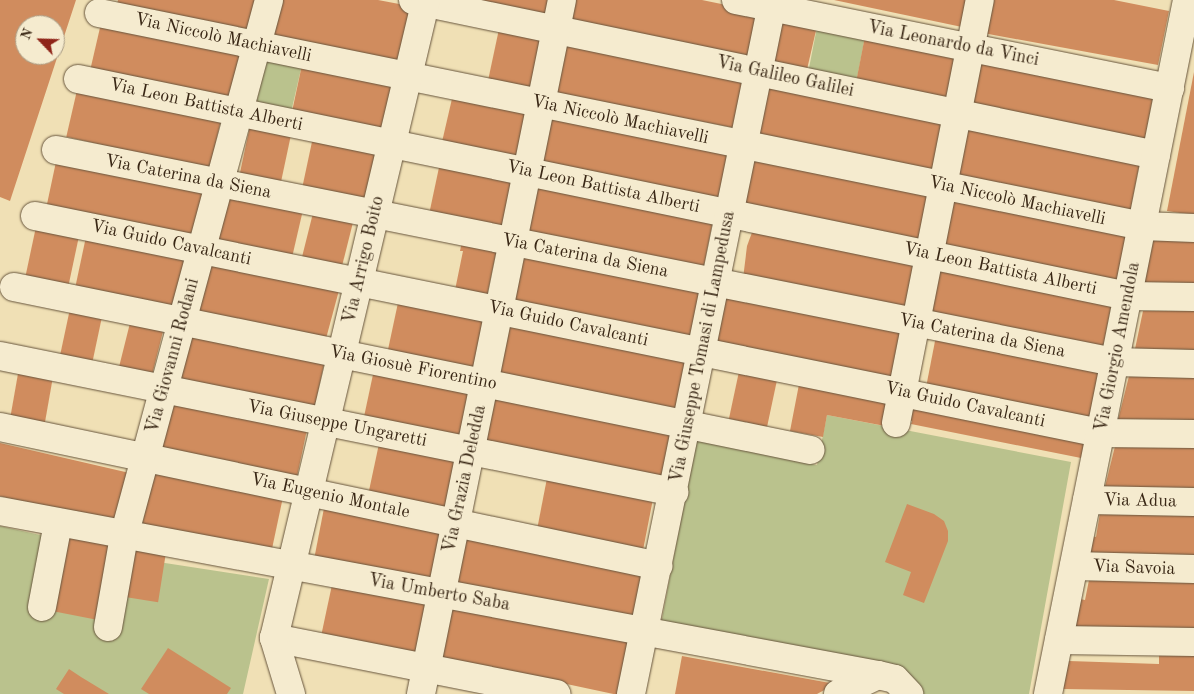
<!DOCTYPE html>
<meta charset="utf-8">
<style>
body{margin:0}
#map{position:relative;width:1194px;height:694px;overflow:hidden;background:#f0e0b5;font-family:"Old Standard TT",serif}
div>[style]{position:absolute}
.green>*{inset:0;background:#bac28d;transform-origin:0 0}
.building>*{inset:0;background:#d08c5e;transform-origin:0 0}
.roads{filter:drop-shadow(0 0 1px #67553d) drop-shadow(0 0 1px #67553d)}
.minor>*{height:28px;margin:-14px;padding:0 14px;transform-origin:14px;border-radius:14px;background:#f5ebcf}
span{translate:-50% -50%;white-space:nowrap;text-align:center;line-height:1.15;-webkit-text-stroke:4px #f5ebcf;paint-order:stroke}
.street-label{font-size:18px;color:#392715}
.north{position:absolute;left:15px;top:15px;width:50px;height:50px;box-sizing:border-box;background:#f5ebcf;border:1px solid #aa9d85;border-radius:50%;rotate:294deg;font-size:14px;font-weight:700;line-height:20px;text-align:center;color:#392715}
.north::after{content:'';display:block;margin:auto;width:18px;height:22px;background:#8f2418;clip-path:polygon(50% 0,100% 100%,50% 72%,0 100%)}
</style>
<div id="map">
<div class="green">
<div style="left:818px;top:22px;width:49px;height:53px;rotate:11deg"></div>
<div style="left:268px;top:52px;width:36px;height:56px;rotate:13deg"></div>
<div style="clip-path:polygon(827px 415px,1071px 462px,1029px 694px,920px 694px,661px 624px,696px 439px,817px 465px)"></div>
<div style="clip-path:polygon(0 526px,165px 563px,269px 579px,243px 694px,0 694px)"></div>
</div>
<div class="building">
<div style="clip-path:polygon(evenodd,0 0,76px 0,10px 201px,0 197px,0 0,25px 25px,55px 25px,55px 55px,25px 55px,25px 25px)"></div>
<div style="clip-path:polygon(118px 0,257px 0,250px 32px,117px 4px)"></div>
<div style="clip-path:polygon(279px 0,378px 0,415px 7px,403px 64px,271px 35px)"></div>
<div style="clip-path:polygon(469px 0,550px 0,547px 17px)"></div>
<div style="clip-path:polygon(572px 0,702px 0,760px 12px,750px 62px,567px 24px)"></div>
<div style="clip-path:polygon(834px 0,967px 0,962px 27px)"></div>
<div style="clip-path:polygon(989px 0,1114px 0,1169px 11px,1158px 65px,983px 33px)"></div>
<div style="left:779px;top:13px;width:40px;height:54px;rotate:13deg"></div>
<div style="left:102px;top:19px;width:142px;height:54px;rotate:13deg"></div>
<div style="left:499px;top:29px;width:44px;height:53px;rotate:12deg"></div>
<div style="left:866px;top:31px;width:96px;height:54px;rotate:11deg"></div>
<div style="left:565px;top:40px;width:182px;height:54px;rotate:11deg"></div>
<div style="left:303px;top:60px;width:98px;height:57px;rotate:12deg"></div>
<div style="left:981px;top:60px;width:176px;height:46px;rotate:11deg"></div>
<div style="clip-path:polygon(1194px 72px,1194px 215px,1167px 211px)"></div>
<div style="left:767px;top:81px;width:185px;height:59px;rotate:11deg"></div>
<div style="left:78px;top:86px;width:147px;height:52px;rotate:13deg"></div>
<div style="left:454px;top:90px;width:78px;height:58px;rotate:13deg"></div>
<div style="left:549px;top:112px;width:184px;height:54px;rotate:12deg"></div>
<div style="left:251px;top:121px;width:42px;height:59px;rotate:12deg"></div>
<div style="left:967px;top:124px;width:177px;height:54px;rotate:11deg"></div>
<div style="left:313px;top:137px;width:67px;height:54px;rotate:12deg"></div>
<div style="left:752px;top:154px;width:185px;height:53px;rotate:12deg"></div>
<div style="left:57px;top:157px;width:150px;height:51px;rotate:12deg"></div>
<div style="left:441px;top:158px;width:75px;height:61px;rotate:12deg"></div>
<div style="left:536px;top:182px;width:181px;height:55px;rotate:11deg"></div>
<div style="left:228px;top:188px;width:78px;height:57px;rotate:13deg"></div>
<div style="left:952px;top:196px;width:179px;height:51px;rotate:12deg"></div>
<div style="left:314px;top:209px;width:41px;height:53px;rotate:14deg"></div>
<div style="left:37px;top:222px;width:44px;height:57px;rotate:12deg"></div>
<div style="clip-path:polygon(754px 227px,920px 261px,909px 313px,743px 279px,747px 246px)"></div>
<div style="left:87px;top:232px;width:105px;height:59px;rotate:12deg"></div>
<div style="clip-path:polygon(1152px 233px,1194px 234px,1194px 283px,1143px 283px)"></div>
<div style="clip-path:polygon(463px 236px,498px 244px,486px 301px,454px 295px,463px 251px,460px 251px)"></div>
<div style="left:519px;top:250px;width:185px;height:55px;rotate:11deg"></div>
<div style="left:211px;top:254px;width:133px;height:62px;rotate:15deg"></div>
<div style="left:938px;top:264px;width:178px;height:52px;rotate:11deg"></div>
<div style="left:722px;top:291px;width:186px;height:55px;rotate:11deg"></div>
<div style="left:399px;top:298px;width:87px;height:54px;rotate:12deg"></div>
<div style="left:71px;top:304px;width:33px;height:52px;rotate:12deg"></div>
<div style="clip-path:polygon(1143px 311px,1194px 311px,1194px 350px,1135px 349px)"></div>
<div style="left:132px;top:315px;width:34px;height:55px;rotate:14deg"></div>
<div style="left:507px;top:319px;width:186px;height:57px;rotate:11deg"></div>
<div style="left:190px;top:326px;width:139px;height:61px;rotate:12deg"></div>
<div style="left:936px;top:336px;width:169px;height:53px;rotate:11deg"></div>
<div style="left:741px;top:362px;width:39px;height:58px;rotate:12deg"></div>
<div style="left:375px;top:365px;width:98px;height:58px;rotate:12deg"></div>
<div style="left:19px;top:368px;width:35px;height:54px;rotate:10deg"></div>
<div style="clip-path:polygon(1130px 372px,1194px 373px,1194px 422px,1118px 420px)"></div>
<div style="clip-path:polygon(801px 374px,892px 392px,885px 426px,827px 415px,823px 437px,790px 431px)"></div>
<div style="left:493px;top:391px;width:185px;height:56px;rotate:11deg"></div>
<div style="left:171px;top:396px;width:140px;height:55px;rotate:12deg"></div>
<div style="clip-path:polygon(911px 402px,1091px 434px,1086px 459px,911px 424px,912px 421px,907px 420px)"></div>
<div style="clip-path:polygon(1117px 438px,1194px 440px,1194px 496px,1103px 495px)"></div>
<div style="left:380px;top:439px;width:78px;height:57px;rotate:12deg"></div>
<div style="left:0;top:443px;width:133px;height:52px;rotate:13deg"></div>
<div style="left:154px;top:469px;width:132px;height:59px;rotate:12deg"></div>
<div style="left:548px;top:473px;width:108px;height:59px;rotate:11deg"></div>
<div style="left:325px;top:503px;width:120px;height:55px;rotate:11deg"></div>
<div style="clip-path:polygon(907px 504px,934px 514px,944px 521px,948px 531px,948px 541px,924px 603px,903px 595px,911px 572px,885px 562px)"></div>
<div style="clip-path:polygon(1101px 507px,1194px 510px,1194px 563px,1090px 560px,1092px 536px,1096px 537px)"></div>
<div style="left:65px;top:531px;width:52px;height:81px;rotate:11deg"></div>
<div style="left:464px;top:533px;width:184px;height:54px;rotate:11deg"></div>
<div style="left:129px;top:543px;width:38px;height:54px;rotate:9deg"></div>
<div style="clip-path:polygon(1090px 575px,1194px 578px,1194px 632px,1074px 630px,1080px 599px,1085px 600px)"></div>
<div style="left:333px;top:580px;width:97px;height:55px;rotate:12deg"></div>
<div style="left:450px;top:602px;width:185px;height:56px;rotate:12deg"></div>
<div style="clip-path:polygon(1159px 645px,1194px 646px,1194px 691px,1062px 689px,1069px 661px,1159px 664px)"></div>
<div style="clip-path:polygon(168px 648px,231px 688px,227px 694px,149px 694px,141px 689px)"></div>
<div style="clip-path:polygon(682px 656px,830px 683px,828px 688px,817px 694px,675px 694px)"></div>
<div style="clip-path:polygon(69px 669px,81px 677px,109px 694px,64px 694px,56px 689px)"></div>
</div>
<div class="roads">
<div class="minor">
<div style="left:413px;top:0;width:759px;rotate:11.78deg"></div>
<div style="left:736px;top:0;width:443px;rotate:11.5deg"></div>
<div style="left:99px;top:13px;width:1065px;rotate:11.54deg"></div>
<div style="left:1142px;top:226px;width:52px;rotate:2.2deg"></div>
<div style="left:78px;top:79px;width:1072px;rotate:11.68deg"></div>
<div style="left:1128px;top:296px;width:66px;rotate:0.9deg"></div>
<div style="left:56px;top:150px;width:1079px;rotate:11.33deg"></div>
<div style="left:1114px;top:362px;width:80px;rotate:1.4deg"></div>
<div style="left:35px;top:216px;width:1087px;rotate:11.52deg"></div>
<div style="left:1100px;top:433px;width:94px;rotate:0.6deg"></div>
<div style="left:14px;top:287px;width:813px;rotate:11.56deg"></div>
<div style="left:0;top:356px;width:688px;rotate:11.41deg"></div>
<div style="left:896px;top:423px;width:431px;rotate:-78.8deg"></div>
<div style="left:0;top:427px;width:673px;rotate:11.91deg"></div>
<div style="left:1087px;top:500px;width:107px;rotate:1.1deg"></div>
<div style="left:0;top:511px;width:893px;rotate:10.58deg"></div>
<div style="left:878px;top:675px;width:17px;rotate:13deg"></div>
<div style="left:895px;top:679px;width:21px;rotate:47deg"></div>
<div style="left:1074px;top:566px;width:120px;rotate:1.4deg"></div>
<div style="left:42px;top:607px;width:86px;rotate:-79.2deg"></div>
<div style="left:108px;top:627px;width:92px;rotate:-80deg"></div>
<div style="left:124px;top:536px;width:555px;rotate:-74.86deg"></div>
<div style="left:274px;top:638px;width:288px;rotate:11.2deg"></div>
<div style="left:1059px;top:640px;width:135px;rotate:0.8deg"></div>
<div style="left:291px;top:694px;width:59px;rotate:-106.9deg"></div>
<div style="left:274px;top:638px;width:656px;rotate:-76.6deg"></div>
<div style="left:421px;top:694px;width:708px;rotate:-78.52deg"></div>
<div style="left:631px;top:694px;width:708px;rotate:-78.44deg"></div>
<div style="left:838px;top:694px;width:44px;rotate:-25.4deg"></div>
<div style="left:1048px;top:694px;width:708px;rotate:-78.67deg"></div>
</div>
</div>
<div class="street-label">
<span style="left:223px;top:38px;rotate:12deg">Via Niccolò Machiavelli</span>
<span style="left:953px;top:44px;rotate:11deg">Via Leonardo da Vinci</span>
<span style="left:785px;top:77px;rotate:12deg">Via Galileo Galilei</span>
<span style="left:206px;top:105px;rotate:12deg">Via Leon Battista Alberti</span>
<span style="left:620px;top:120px;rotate:12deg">Via Niccolò Machiavelli</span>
<span style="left:188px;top:177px;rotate:11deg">Via Caterina da Siena</span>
<span style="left:603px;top:187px;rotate:12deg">Via Leon Battista Alberti</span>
<span style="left:1017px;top:201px;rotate:12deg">Via Niccolò Machiavelli</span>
<span style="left:171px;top:243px;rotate:12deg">Via Guido Cavalcanti</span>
<span style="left:585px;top:256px;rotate:11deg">Via Caterina da Siena</span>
<span style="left:364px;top:260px;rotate:-77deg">Via Arrigo Boito</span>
<span style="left:1000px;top:269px;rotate:12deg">Via Leon Battista Alberti</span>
<span style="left:568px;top:324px;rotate:12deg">Via Guido Cavalcanti</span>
<span style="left:982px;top:336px;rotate:11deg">Via Caterina da Siena</span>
<span style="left:703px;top:347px;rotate:-79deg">Via Giuseppe Tomasi di Lampedusa</span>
<span style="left:1118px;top:347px;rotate:-79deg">Via Giorgio Amendola</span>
<span style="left:173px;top:356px;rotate:-75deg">Via Giovanni Rodani</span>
<span style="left:413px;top:368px;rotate:11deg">Via Giosuè Fiorentino</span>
<span style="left:965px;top:405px;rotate:12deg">Via Guido Cavalcanti</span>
<span style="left:337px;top:424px;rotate:11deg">Via Giuseppe Ungaretti</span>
<span style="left:465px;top:479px;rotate:-78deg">Via Grazia Deledda</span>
<span style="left:330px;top:496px;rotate:12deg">Via Eugenio Montale</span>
<span style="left:1140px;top:501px;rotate:1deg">Via Adua</span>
<span style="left:1134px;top:568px;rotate:2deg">Via Savoia</span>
<span style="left:439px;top:593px;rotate:10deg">Via Umberto Saba</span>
</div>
<div class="north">N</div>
</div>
